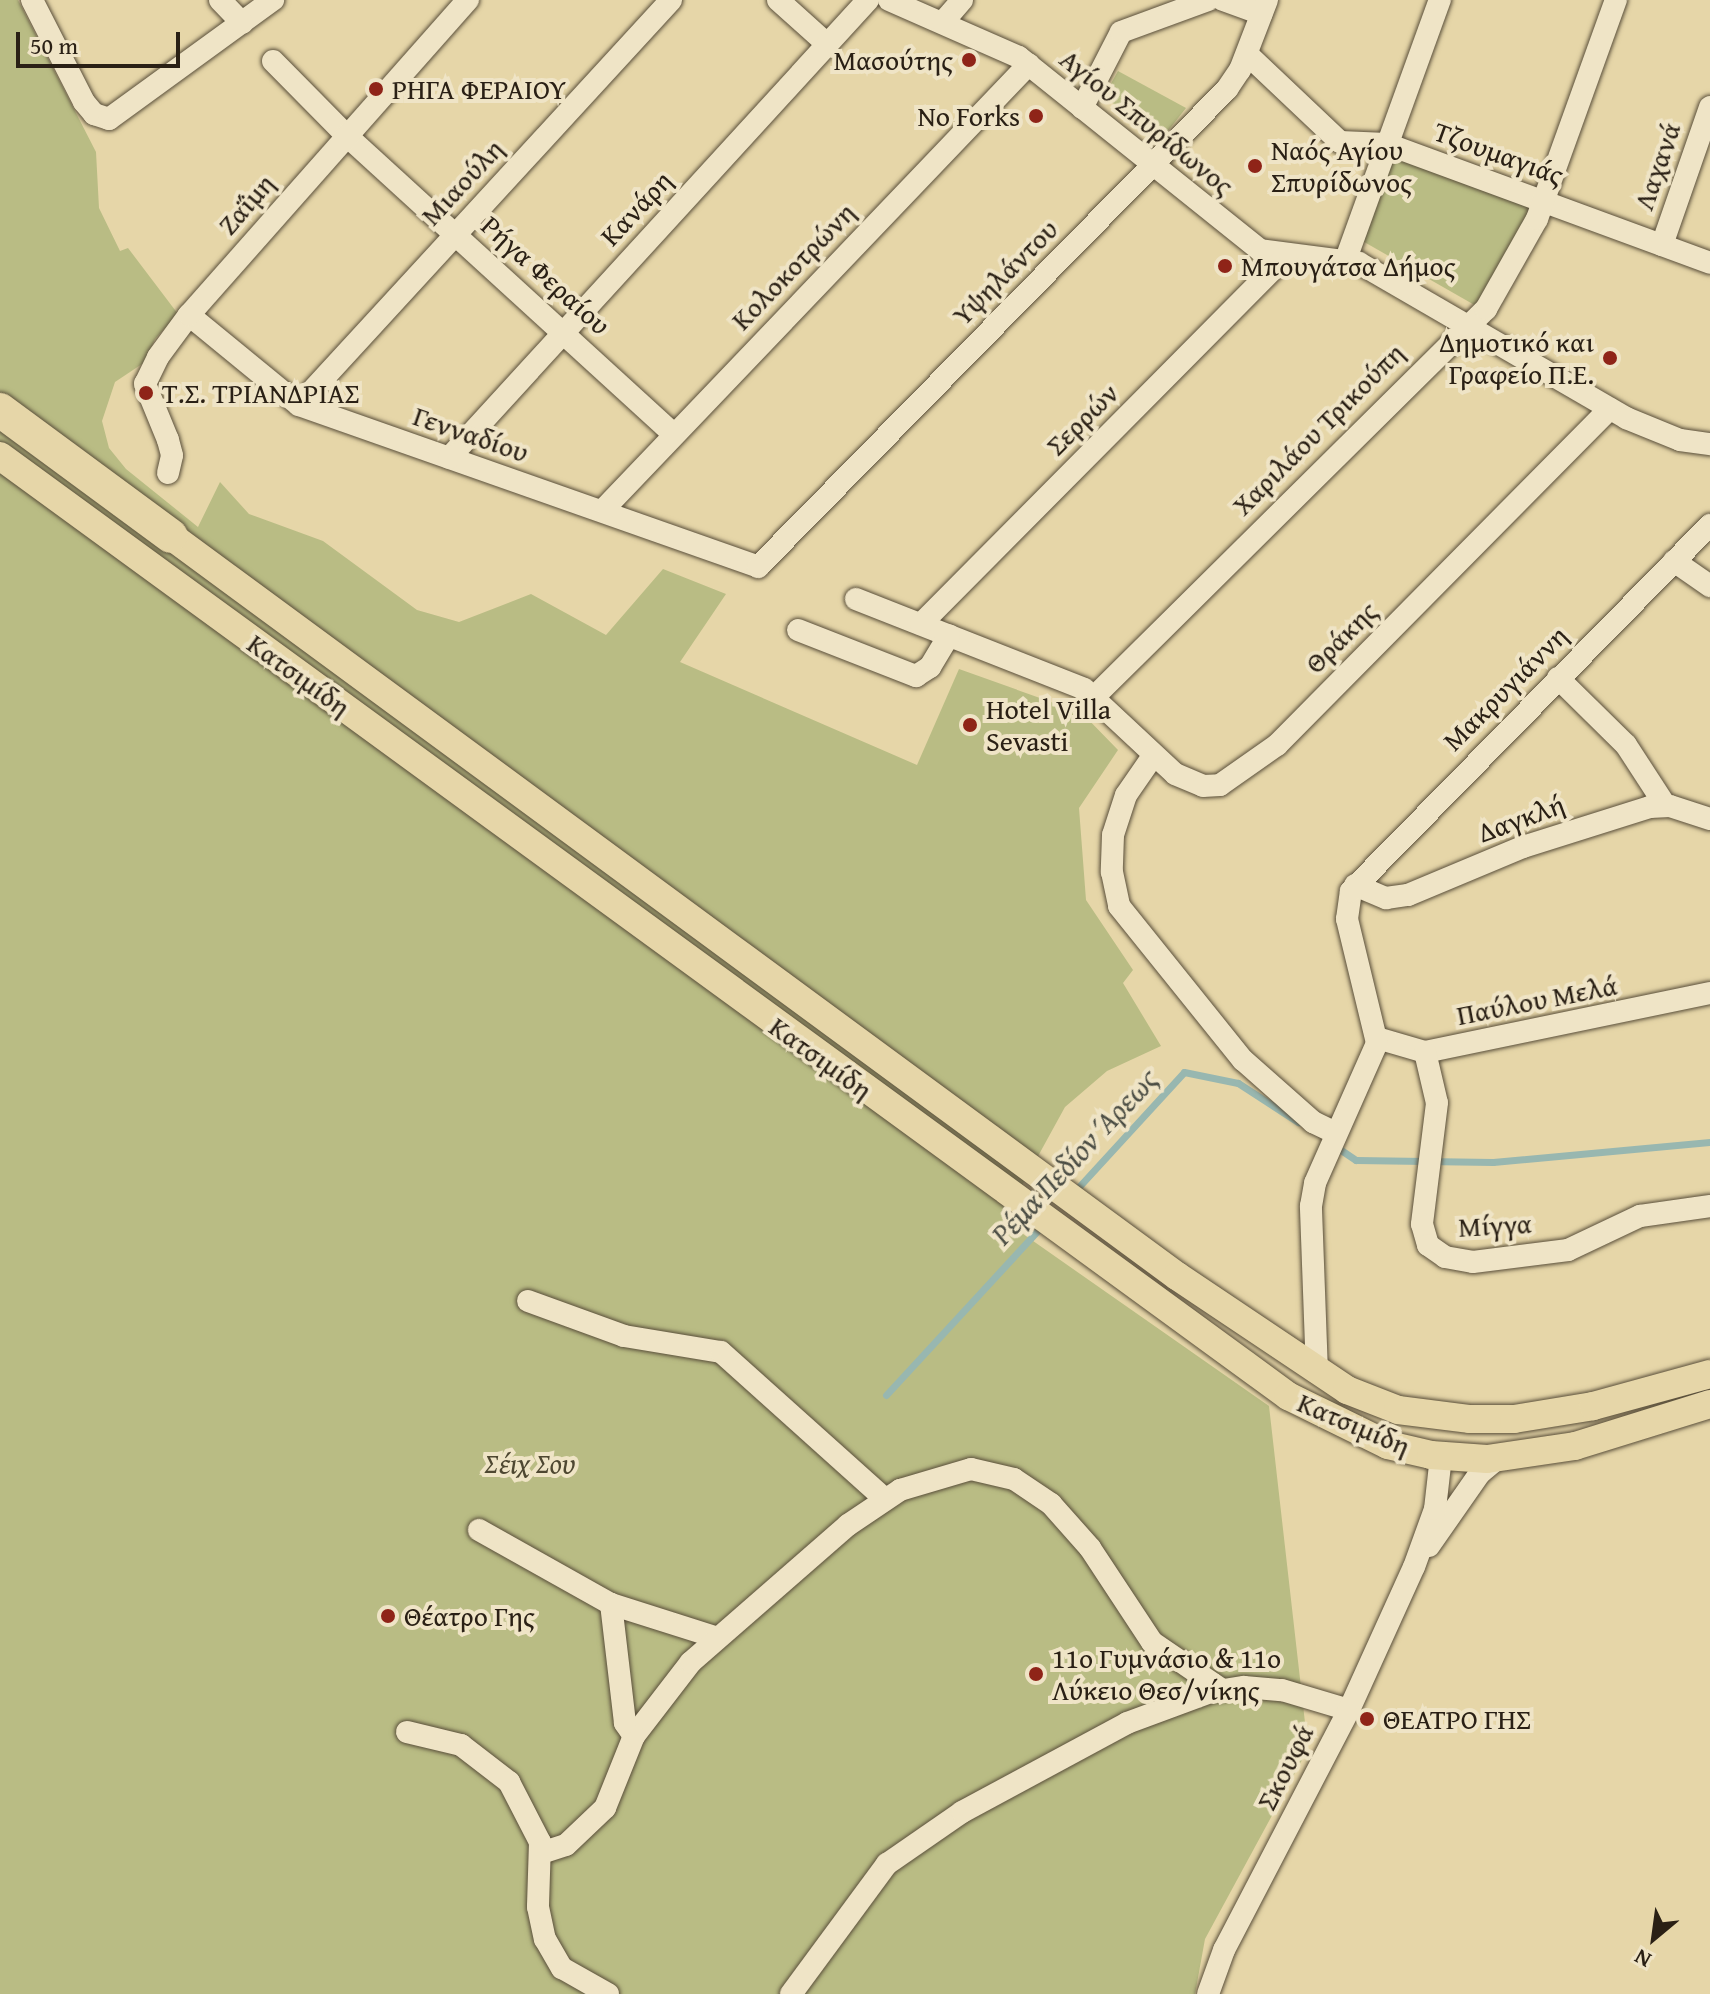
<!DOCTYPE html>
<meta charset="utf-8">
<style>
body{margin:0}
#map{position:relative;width:1710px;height:1994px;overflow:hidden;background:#e6d6a8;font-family:"Gentium Book Plus",serif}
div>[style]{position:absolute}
.green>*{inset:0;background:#b9bc84}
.stream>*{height:7px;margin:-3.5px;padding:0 3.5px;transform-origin:3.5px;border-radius:3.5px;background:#98b7b0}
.roads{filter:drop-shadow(0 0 2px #594e3a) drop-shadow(0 0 2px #594e3a)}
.minor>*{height:22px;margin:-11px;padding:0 11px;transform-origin:11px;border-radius:11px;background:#efe4c6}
.major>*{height:28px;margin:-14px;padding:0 14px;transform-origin:14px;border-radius:14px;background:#e6d6a8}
.highway>*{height:34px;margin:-17px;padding:0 17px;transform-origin:17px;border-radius:17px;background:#e6d6a8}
.dots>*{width:22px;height:22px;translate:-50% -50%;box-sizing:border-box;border:4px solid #efe4c6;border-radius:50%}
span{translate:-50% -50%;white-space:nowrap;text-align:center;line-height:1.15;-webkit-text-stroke:8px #efe4c6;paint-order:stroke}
.poi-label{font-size:28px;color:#2a2015}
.right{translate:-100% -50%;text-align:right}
.left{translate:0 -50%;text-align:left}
.street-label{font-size:28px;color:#2a2015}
.park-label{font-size:28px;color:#4e4731;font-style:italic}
.water-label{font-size:30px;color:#4b4d44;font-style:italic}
.north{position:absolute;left:1614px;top:1898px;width:80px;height:80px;-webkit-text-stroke:6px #efe4c6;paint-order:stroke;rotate:209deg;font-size:22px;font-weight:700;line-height:32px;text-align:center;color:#2a2015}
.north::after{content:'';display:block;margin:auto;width:28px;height:36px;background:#2a2015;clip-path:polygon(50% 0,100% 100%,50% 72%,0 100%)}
.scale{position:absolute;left:16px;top:32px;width:164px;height:36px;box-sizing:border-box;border:4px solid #2a2015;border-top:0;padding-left:10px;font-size:24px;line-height:28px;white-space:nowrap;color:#2a2015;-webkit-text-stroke:6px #efe4c6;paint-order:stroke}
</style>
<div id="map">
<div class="green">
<div style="clip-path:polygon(0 0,18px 0,96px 152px,99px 208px,120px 251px,128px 248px,178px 314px,155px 339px,145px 362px,115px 382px,102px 421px,109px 448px,126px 469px,198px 527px,220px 482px,249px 514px,323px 541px,417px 610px,459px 622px,531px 594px,606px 635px,663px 569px,726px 594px,680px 662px,917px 765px,959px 669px,1082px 713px,1118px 750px,1079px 808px,1086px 900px,1133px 970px,1123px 983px,1161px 1046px,1107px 1071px,1065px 1107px,1003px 1220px,1269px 1406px,1308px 1749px,1205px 1939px,1195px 1994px,0 1994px)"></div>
<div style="clip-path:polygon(1118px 71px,1186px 108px,1160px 141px,1104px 96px)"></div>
<div style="clip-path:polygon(1391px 150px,1536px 205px,1478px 307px,1359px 239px)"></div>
</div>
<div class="stream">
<div style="left:1335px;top:1146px;width:25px;rotate:34deg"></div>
<div style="left:1356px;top:1160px;width:137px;rotate:0.8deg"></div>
<div style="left:1493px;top:1162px;width:218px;rotate:-5.3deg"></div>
<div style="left:1075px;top:1191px;width:161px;rotate:-47.5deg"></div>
<div style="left:1184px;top:1072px;width:55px;rotate:11.5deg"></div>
<div style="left:1238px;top:1083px;width:72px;rotate:33deg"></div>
<div style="left:886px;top:1395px;width:230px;rotate:-47.3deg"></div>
</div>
<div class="roads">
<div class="minor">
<div style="left:32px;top:0;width:114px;rotate:63deg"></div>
<div style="left:84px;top:102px;width:16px;rotate:50deg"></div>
<div style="left:94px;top:114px;width:16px;rotate:18deg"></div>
<div style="left:109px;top:119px;width:203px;rotate:-36deg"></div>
<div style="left:220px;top:0;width:32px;rotate:46deg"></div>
<div style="left:778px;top:0;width:66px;rotate:41.9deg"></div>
<div style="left:889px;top:0;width:142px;rotate:23.7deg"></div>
<div style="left:1019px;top:57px;width:309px;rotate:38.7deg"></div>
<div style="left:1260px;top:250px;width:100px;rotate:7.5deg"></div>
<div style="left:1359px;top:263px;width:309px;rotate:30.1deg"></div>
<div style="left:1626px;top:418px;width:58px;rotate:22.2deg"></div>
<div style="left:1680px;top:440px;width:30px;rotate:8deg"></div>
<div style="left:1223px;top:0;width:41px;rotate:19.7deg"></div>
<div style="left:943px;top:22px;width:29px;rotate:-49deg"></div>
<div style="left:1247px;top:54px;width:128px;rotate:43.4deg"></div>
<div style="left:1340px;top:142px;width:47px;rotate:2.4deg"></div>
<div style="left:1387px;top:144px;width:344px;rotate:20.2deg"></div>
<div style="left:273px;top:61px;width:104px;rotate:45.4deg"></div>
<div style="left:346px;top:135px;width:444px;rotate:42.4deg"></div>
<div style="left:1082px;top:108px;width:85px;rotate:-62.8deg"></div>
<div style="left:1121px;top:32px;width:93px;rotate:-20.2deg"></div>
<div style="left:1662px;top:245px;width:146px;rotate:-70.8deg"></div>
<div style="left:1346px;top:259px;width:276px;rotate:-70.1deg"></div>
<div style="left:189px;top:315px;width:142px;rotate:39.3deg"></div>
<div style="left:299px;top:405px;width:487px;rotate:19.4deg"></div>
<div style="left:758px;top:567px;width:670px;rotate:-45.54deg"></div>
<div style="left:1227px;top:89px;width:23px;rotate:-56deg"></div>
<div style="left:1240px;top:70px;width:75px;rotate:-68.9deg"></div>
<div style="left:299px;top:405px;width:550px;rotate:-47.43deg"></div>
<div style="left:449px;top:458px;width:621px;rotate:-47.55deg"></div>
<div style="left:168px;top:473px;width:18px;rotate:-77deg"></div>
<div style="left:172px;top:455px;width:16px;rotate:-105deg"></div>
<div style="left:168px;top:440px;width:61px;rotate:-112.3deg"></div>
<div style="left:145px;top:384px;width:30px;rotate:-64deg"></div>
<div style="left:158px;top:357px;width:52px;rotate:-53.6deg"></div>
<div style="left:189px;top:315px;width:421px;rotate:-48.5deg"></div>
<div style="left:602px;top:511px;width:618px;rotate:-46.31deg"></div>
<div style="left:1674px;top:561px;width:44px;rotate:34.8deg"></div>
<div style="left:856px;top:599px;width:245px;rotate:21.5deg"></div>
<div style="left:1084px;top:689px;width:125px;rotate:43deg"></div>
<div style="left:1175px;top:774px;width:30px;rotate:23deg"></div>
<div style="left:1203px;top:786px;width:17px;rotate:-3deg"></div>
<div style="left:1220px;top:785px;width:70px;rotate:-35.1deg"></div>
<div style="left:1277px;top:745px;width:473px;rotate:-45.3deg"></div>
<div style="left:921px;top:624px;width:518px;rotate:-45.23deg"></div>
<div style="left:798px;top:630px;width:127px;rotate:21.3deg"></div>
<div style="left:916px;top:676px;width:17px;rotate:-33deg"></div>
<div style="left:930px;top:667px;width:37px;rotate:-59deg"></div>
<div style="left:1558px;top:678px;width:95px;rotate:44.6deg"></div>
<div style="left:1626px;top:745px;width:72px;rotate:57deg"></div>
<div style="left:1094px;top:697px;width:552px;rotate:-44.71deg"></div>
<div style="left:1486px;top:309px;width:103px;rotate:-60.5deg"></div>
<div style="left:1537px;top:219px;width:233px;rotate:-70.2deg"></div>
<div style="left:1153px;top:756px;width:47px;rotate:124.7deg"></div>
<div style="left:1126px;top:795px;width:42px;rotate:108deg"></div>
<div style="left:1113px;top:835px;width:37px;rotate:92deg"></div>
<div style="left:1112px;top:872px;width:35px;rotate:78deg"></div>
<div style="left:1119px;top:906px;width:198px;rotate:51.2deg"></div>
<div style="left:1243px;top:1060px;width:94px;rotate:41.5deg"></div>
<div style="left:1313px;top:1122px;width:25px;rotate:26deg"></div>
<div style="left:1355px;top:885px;width:34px;rotate:23deg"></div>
<div style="left:1386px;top:898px;width:22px;rotate:-8deg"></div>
<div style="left:1408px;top:895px;width:125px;rotate:-22.7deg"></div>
<div style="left:1523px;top:847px;width:133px;rotate:-17.5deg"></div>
<div style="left:1650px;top:807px;width:20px;rotate:-3deg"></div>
<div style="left:1670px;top:806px;width:42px;rotate:18deg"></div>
<div style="left:1377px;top:1038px;width:50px;rotate:16.3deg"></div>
<div style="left:1425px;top:1052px;width:291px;rotate:-11.7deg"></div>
<div style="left:1425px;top:1052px;width:52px;rotate:76.8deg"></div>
<div style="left:1437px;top:1103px;width:122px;rotate:97.1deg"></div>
<div style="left:1422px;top:1224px;width:22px;rotate:74deg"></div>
<div style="left:1428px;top:1245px;width:21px;rotate:35deg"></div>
<div style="left:1445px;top:1257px;width:28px;rotate:10deg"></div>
<div style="left:1473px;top:1262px;width:96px;rotate:-7.2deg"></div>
<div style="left:1568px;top:1250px;width:80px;rotate:-25.3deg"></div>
<div style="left:1640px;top:1216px;width:71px;rotate:-8.1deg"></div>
<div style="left:528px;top:1301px;width:102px;rotate:20deg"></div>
<div style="left:624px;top:1336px;width:98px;rotate:9.4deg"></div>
<div style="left:721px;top:1352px;width:220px;rotate:41.9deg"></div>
<div style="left:1317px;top:1373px;width:167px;rotate:-92.1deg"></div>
<div style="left:1311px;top:1206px;width:23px;rotate:-80deg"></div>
<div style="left:1315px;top:1183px;width:153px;rotate:-66.1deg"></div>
<div style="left:1377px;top:1043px;width:128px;rotate:-103.6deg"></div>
<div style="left:1347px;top:919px;width:28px;rotate:-82deg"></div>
<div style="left:1351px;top:891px;width:513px;rotate:-45.55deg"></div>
<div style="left:479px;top:1530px;width:151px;rotate:29.3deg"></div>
<div style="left:611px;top:1604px;width:112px;rotate:17.6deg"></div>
<div style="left:1429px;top:1546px;width:89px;rotate:-55.1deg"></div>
<div style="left:1480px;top:1473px;width:23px;rotate:-40deg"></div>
<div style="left:407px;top:1732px;width:56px;rotate:13.5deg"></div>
<div style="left:461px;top:1745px;width:61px;rotate:37.6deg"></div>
<div style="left:509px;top:1782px;width:68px;rotate:62.7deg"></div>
<div style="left:540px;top:1842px;width:65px;rotate:91.8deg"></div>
<div style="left:538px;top:1907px;width:33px;rotate:78deg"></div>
<div style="left:545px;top:1939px;width:34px;rotate:60deg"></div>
<div style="left:562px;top:1968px;width:53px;rotate:29.5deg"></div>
<div style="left:634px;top:1736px;width:93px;rotate:-52.4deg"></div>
<div style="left:691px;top:1662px;width:208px;rotate:-41.1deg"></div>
<div style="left:848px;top:1525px;width:63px;rotate:-33.9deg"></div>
<div style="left:900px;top:1490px;width:74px;rotate:-16.5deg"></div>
<div style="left:971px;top:1469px;width:44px;rotate:13.1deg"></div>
<div style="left:1014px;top:1479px;width:45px;rotate:34deg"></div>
<div style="left:1051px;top:1504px;width:59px;rotate:48.4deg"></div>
<div style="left:1090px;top:1548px;width:113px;rotate:56.6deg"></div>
<div style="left:1152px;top:1642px;width:83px;rotate:34.3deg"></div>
<div style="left:541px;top:1853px;width:26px;rotate:-18deg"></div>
<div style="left:566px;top:1845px;width:54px;rotate:-43.5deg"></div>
<div style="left:605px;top:1808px;width:78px;rotate:-68.1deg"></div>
<div style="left:634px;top:1736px;width:16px;rotate:-125deg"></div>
<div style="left:625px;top:1723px;width:120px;rotate:-96.7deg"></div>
<div style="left:791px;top:1994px;width:162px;rotate:-53.6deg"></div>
<div style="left:887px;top:1864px;width:91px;rotate:-34.7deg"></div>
<div style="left:962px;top:1812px;width:187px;rotate:-28.3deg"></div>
<div style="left:1127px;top:1723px;width:90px;rotate:-20.3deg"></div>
<div style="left:1211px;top:1692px;width:33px;rotate:-9deg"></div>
<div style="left:1244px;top:1687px;width:38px;rotate:5deg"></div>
<div style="left:1282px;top:1690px;width:70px;rotate:16.6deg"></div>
<div style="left:1208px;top:1994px;width:47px;rotate:-70deg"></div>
<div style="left:1224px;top:1950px;width:271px;rotate:-62.5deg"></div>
<div style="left:1349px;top:1710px;width:157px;rotate:-65.6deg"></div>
<div style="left:1414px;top:1567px;width:62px;rotate:-70.1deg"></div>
<div style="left:1435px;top:1509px;width:53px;rotate:-83.5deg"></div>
</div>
<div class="major">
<div style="left:0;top:456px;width:1595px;rotate:36.12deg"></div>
<div style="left:1288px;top:1396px;width:111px;rotate:26.1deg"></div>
<div style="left:1388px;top:1445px;width:44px;rotate:13.1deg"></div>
<div style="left:1431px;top:1455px;width:56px;rotate:4.1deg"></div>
<div style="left:1487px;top:1459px;width:89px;rotate:-8.4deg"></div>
<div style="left:1575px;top:1446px;width:141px;rotate:-17.3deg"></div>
<div style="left:171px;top:536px;width:1249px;rotate:36.34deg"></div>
<div style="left:1177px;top:1276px;width:205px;rotate:33.8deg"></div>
<div style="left:1347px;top:1390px;width:55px;rotate:21.4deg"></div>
<div style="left:1398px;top:1410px;width:73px;rotate:7.1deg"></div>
<div style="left:1470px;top:1419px;width:44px"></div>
<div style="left:1514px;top:1419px;width:80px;rotate:-9.3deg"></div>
<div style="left:1593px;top:1406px;width:121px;rotate:-15.3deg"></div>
</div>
<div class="highway">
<div style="left:0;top:410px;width:212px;rotate:36.4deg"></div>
</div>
</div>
<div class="dots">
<div style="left:969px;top:60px;background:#8f2418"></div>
<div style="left:376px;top:89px;background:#8f2418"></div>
<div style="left:1036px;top:116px;background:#8f2418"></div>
<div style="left:1255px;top:166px;background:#8f2418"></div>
<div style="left:1225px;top:266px;background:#8f2418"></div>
<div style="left:1610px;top:358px;background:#8f2418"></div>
<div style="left:146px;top:393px;background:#8f2418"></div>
<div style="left:970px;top:725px;background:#8f2418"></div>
<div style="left:388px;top:1616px;background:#8f2418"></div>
<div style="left:1036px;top:1674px;background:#8f2418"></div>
<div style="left:1367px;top:1719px;background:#8f2418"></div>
</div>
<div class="poi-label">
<span class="right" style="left:953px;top:60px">Μασούτης</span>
<span class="left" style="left:392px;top:89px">ΡΗΓΑ ΦΕΡΑΙΟΥ</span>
<span class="right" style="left:1020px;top:116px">No Forks</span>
<span class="left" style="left:1271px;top:166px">Ναός Αγίου<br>Σπυρίδωνος</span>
<span class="left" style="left:1241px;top:266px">Μπουγάτσα Δήμος</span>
<span class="right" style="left:1594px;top:358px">Δημοτικό και<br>Γραφείο Π.Ε.</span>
<span class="left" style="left:162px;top:393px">Τ.Σ. ΤΡΙΑΝΔΡΙΑΣ</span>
<span class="left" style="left:986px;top:725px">Hotel Villa<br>Sevasti</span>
<span class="left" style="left:404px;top:1616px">Θέατρο Γης</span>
<span class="left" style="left:1052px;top:1674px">11ο Γυμνάσιο &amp; 11ο<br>Λύκειο Θεσ/νίκης</span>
<span class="left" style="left:1383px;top:1719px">ΘΕΑΤΡΟ ΓΗΣ</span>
</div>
<div class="street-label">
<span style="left:1147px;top:122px;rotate:39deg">Αγίου Σπυρίδωνος</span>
<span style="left:1499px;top:153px;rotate:20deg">Τζουμαγιάς</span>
<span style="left:1657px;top:166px;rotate:-71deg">Λαχανά</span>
<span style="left:462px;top:182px;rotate:-47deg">Μιαούλη</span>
<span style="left:246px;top:204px;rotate:-49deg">Ζαΐμη</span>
<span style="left:636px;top:208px;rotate:-47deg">Κανάρη</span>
<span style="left:793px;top:266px;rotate:-46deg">Κολοκοτρώνη</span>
<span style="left:1005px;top:272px;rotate:-45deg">Υψηλάντου</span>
<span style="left:546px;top:275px;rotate:42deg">Ρήγα Φεραίου</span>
<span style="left:1082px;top:419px;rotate:-45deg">Σερρών</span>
<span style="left:1318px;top:429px;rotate:-45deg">Χαριλάου Τρικούπη</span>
<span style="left:471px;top:434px;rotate:19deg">Γενναδίου</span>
<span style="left:1341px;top:637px;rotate:-45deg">Θράκης</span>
<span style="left:299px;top:675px;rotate:36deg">Κατσιμίδη</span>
<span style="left:1505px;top:688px;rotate:-45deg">Μακρυγιάννη</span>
<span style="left:1521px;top:818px;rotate:-20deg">Δαγκλή</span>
<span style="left:1537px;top:1000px;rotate:-11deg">Παύλου Μελά</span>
<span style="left:821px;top:1058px;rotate:36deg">Κατσιμίδη</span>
<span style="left:1495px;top:1225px;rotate:-3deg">Μίγγα</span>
<span style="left:1354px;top:1424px;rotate:23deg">Κατσιμίδη</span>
<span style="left:1285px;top:1767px;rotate:-63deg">Σκουφά</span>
</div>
<div class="park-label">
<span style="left:530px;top:1463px">Σέιχ Σου</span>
</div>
<div class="water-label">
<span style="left:1074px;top:1156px;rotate:-47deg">Ρέμα Πεδίον Άρεως</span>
</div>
<div class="north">N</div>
<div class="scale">50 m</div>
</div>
